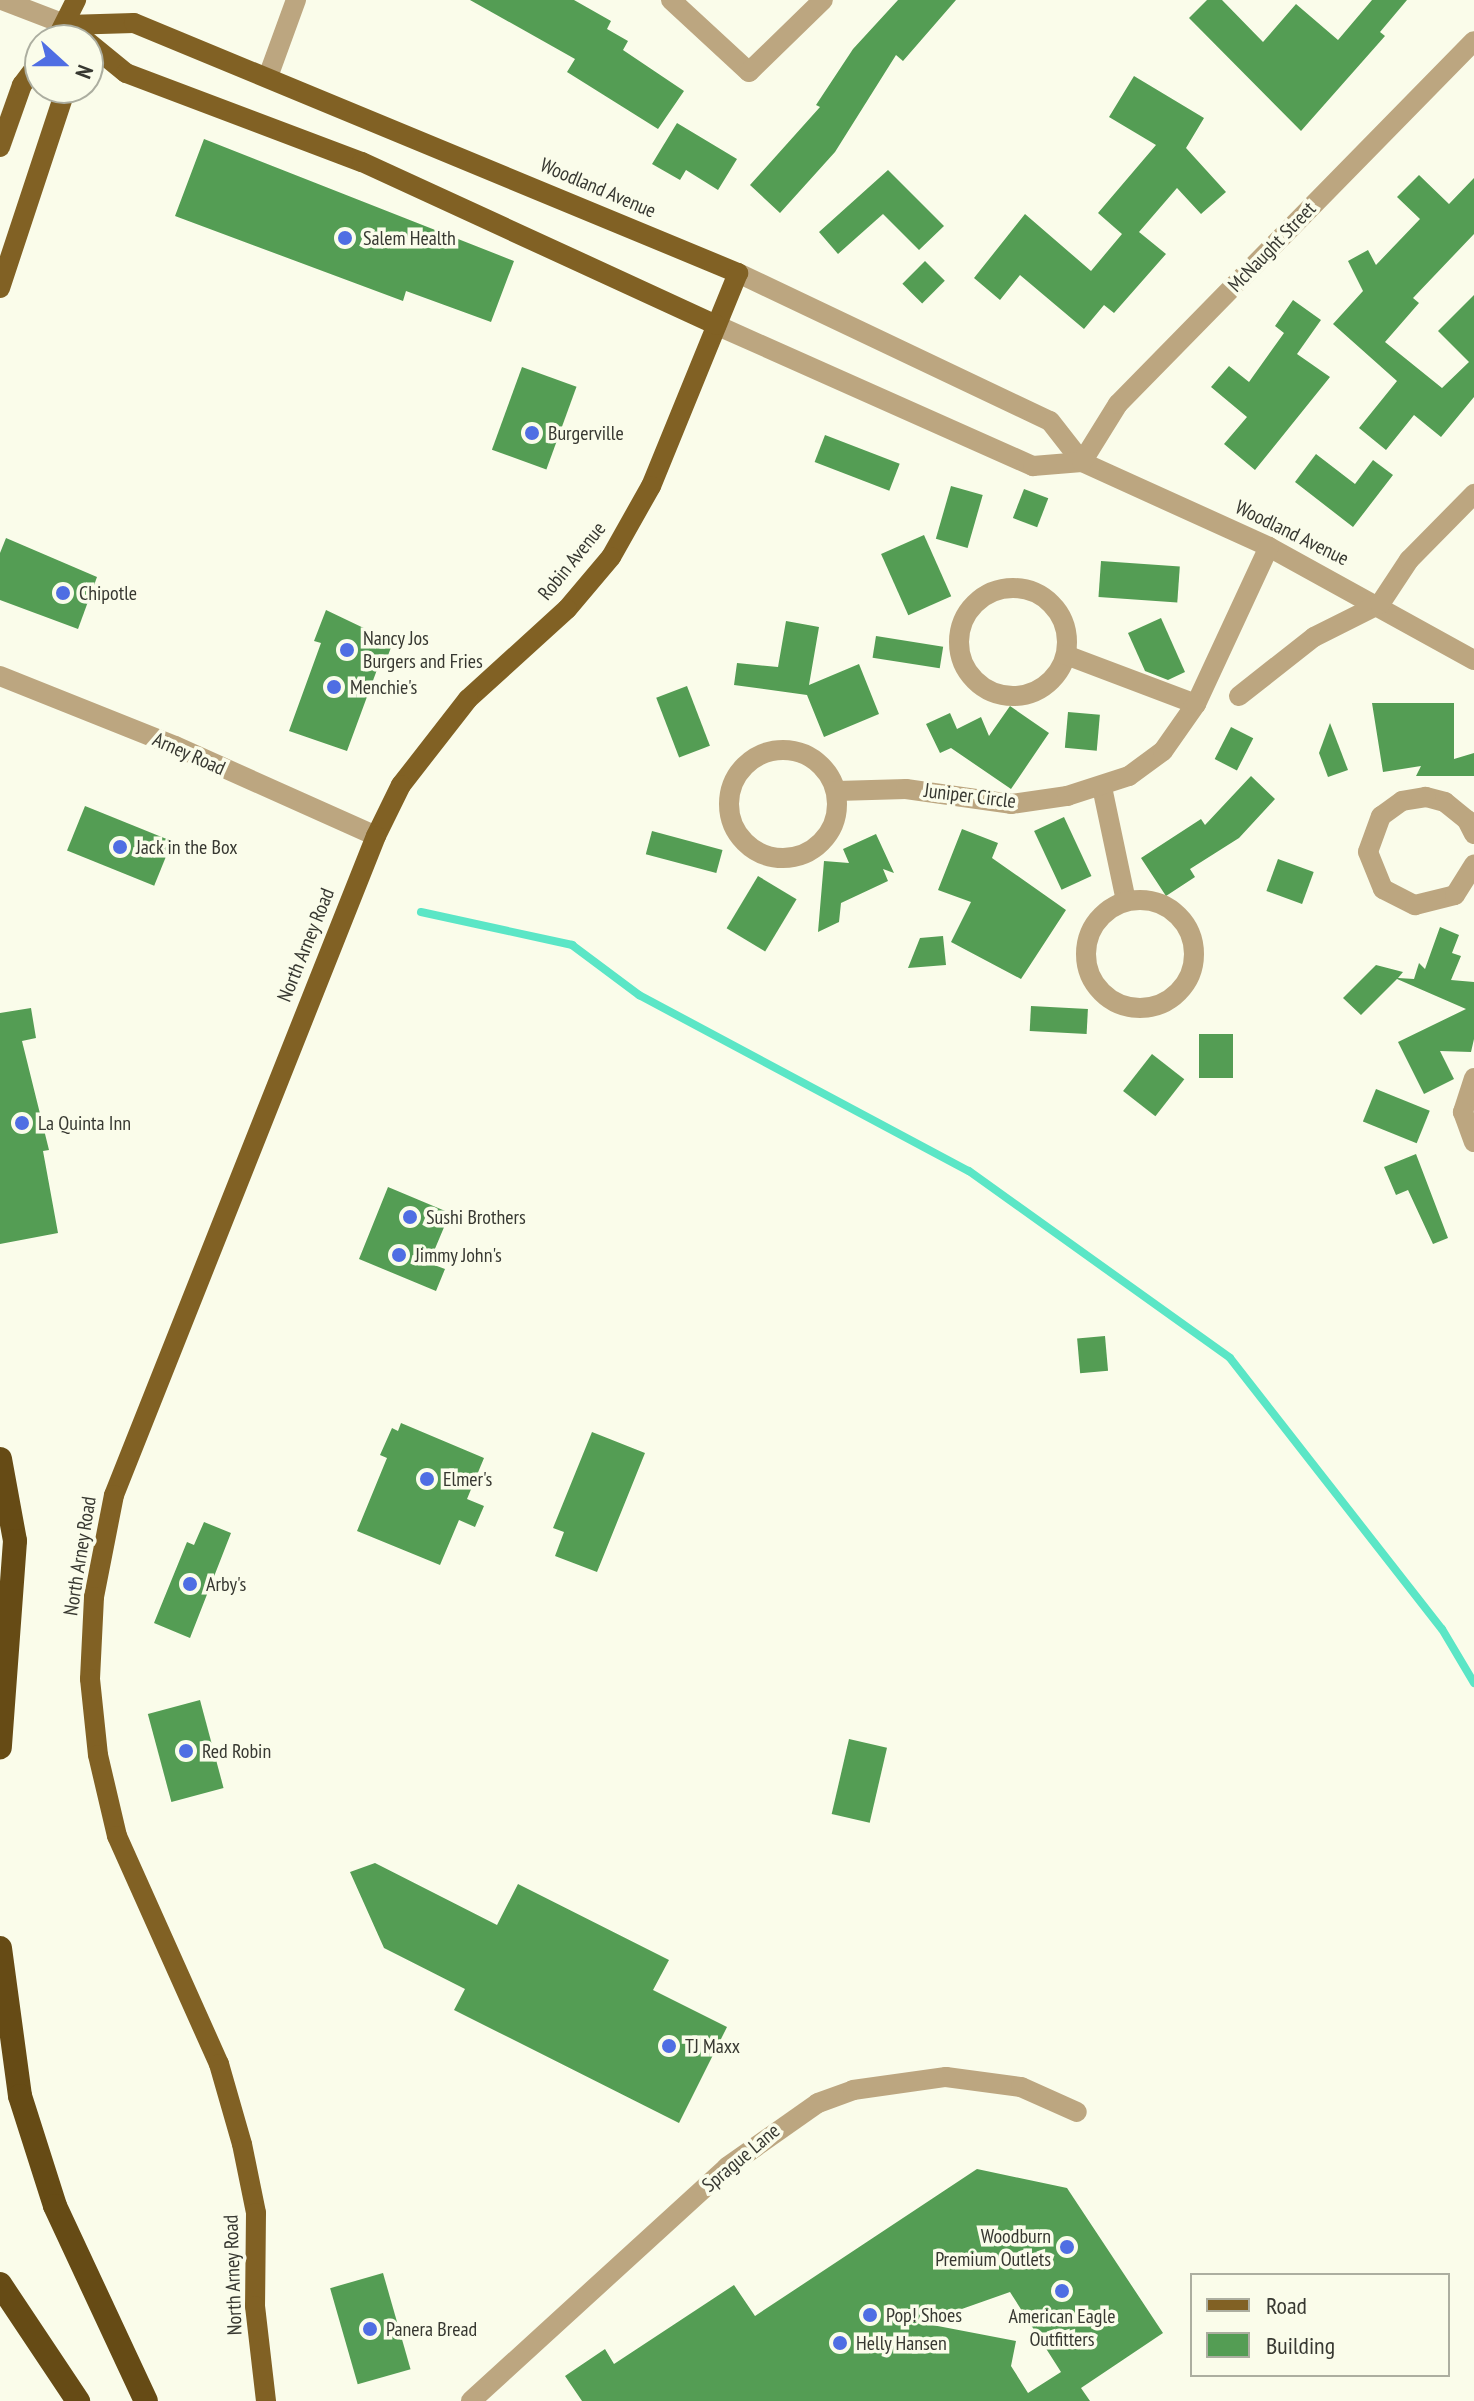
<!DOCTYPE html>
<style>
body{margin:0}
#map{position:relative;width:1474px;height:2401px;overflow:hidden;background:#fafcea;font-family:"PT Sans Narrow",sans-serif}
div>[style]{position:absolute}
.stream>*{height:8px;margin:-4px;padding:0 4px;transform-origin:4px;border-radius:4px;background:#5be6c6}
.building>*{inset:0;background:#549d54;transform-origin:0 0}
.minor>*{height:20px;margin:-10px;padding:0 10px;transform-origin:10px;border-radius:10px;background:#bca680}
.minor>.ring{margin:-10px;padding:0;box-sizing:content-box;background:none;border:20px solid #bca680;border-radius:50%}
.major>*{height:20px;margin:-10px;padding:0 10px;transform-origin:10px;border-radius:10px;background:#816124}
.highway>*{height:24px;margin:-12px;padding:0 12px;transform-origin:12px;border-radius:12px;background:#664b15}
.dots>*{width:22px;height:22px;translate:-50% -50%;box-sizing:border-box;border:4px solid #fafcea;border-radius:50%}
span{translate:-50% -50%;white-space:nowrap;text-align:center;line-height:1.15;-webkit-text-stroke:7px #fafcea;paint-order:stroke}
.street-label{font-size:20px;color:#373831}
.poi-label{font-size:20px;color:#373831}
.left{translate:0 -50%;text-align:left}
.right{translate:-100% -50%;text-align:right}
.legend{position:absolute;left:1190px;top:2273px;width:260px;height:104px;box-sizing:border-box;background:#fafcea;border:2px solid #acaea0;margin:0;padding:10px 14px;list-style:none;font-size:24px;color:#373831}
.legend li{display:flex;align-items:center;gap:16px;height:40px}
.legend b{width:40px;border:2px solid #acaea0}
.north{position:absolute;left:24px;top:24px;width:80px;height:80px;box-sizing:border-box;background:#fafcea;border:2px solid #acaea0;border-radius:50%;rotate:111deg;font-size:22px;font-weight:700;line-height:32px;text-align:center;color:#373831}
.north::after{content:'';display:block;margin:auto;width:28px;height:36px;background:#4f6ee3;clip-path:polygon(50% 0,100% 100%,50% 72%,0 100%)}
</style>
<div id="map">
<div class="stream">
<div style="left:421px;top:912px;width:155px;rotate:12.3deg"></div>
<div style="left:572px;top:945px;width:84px;rotate:36.7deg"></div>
<div style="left:639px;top:995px;width:374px;rotate:28.1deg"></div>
<div style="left:969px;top:1171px;width:321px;rotate:35.6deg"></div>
<div style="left:1230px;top:1358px;width:344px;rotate:52deg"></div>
<div style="left:1442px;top:1629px;width:63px;rotate:59.3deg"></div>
</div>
<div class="building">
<div style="clip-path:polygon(470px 0,574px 0,611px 21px,607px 29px,628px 41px,623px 50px,684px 91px,658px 129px,567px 72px,575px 59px)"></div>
<div style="clip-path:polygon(898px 0,956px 0,903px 61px,896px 55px,835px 152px,780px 213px,750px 185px,820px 107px,816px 105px,853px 49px)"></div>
<div style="clip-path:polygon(1207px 0,1222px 0,1263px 42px,1296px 4px,1338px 40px,1372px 0,1407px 0,1380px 32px,1385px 36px,1301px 131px,1189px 18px)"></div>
<div style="clip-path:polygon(1134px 76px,1204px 118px,1186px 148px,1226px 192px,1201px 214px,1177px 188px,1139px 232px,1166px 254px,1114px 313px,1104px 305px,1084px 329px,1020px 275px,1000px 300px,974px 278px,1025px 214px,1091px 271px,1122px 234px,1098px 213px,1156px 145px,1109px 117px)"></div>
<div style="clip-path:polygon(677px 123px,737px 159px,718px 190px,686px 170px,680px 180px,652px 164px)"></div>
<div style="clip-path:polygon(204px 139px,514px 261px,491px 322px,406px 291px,403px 301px,175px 216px)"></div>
<div style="clip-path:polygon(888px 170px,944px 226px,919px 250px,883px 214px,838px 254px,819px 232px)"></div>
<div style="clip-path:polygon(1419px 175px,1449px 204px,1474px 178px,1474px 234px,1413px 298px,1419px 303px,1385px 342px,1442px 388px,1469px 362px,1438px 331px,1474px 295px,1474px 397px,1441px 437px,1414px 415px,1386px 450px,1359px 428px,1397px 381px,1333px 324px,1363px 291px,1348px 261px,1368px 250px,1376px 265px,1420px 219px,1397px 197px)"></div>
<div style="left:925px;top:261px;width:28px;height:32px;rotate:45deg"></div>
<div style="clip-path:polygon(1293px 300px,1321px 320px,1297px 354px,1330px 377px,1255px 470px,1224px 444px,1247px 417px,1211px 387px,1229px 366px,1249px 382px,1284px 333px,1275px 326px)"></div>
<div style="left:522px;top:367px;width:58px;height:88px;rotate:20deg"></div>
<div style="left:825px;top:435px;width:80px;height:29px;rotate:21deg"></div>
<div style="clip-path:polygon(1316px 454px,1355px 484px,1373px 460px,1393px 475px,1353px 527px,1295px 482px)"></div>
<div style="left:951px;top:486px;width:33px;height:55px;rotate:16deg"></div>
<div style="left:1024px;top:489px;width:26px;height:31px;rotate:21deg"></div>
<div style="left:924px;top:535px;width:67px;height:47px;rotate:66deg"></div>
<div style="clip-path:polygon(6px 538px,97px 577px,78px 629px,0 600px,0 553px)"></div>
<div style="left:1101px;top:561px;width:79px;height:36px;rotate:4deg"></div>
<div style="clip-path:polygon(326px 610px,393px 642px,383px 669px,378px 667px,347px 751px,289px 731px,321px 643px,314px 641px)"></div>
<div style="clip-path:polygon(1161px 618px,1185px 672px,1168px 680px,1145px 671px,1128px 633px)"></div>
<div style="clip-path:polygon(786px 621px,819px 627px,809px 685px,859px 664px,879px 714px,824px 737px,807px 695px,734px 685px,737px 663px,778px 667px)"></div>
<div style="left:876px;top:636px;width:68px;height:22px;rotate:9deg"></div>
<div style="left:687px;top:686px;width:64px;height:33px;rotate:69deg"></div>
<div style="clip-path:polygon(1372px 703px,1454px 703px,1454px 759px,1474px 753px,1474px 776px,1416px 776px,1421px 766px,1383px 772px)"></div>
<div style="clip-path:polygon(1010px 706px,1049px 733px,1011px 789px,951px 748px,940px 753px,926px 724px,950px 713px,957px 729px,981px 717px,989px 736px)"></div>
<div style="left:1068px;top:712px;width:32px;height:36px;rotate:5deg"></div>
<div style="clip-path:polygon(1330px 723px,1348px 770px,1328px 777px,1319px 753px)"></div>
<div style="left:1231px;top:727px;width:25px;height:36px;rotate:27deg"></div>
<div style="clip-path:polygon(1251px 776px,1275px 799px,1239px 838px,1190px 869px,1195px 877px,1166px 896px,1141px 858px,1201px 819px,1205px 825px)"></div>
<div style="left:85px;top:806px;width:94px;height:48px;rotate:22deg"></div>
<div style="left:1064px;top:817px;width:65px;height:33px;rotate:65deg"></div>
<div style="clip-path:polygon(962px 829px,998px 843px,992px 858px,1066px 910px,1021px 979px,951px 942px,971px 902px,938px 890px)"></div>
<div style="left:652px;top:831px;width:73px;height:24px;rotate:15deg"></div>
<div style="clip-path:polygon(876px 834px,894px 873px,883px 869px,888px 881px,841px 903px,839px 922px,818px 932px,824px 861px,849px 863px,843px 849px)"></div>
<div style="left:1278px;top:859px;width:38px;height:34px;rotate:20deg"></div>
<div style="left:758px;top:876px;width:45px;height:61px;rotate:31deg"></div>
<div style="clip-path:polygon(1440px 927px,1459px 935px,1452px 953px,1461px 956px,1451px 980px,1474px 982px,1474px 1039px,1471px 1052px,1440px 1051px,1454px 1079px,1424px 1094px,1398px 1042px,1466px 1009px,1397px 979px,1361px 1015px,1343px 998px,1376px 965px,1403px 972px,1398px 978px,1414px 979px,1419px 963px,1425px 969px)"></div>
<div style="clip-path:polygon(943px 936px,946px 965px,908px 968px,920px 938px)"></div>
<div style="left:1031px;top:1006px;width:57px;height:25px;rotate:3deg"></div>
<div style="clip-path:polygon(31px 1008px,36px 1038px,22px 1041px,49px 1150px,43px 1151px,58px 1233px,0 1244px,0 1013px)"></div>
<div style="left:1199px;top:1034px;width:34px;height:44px"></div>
<div style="left:1152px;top:1054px;width:41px;height:47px;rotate:38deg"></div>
<div style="left:1376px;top:1089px;width:58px;height:35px;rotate:22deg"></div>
<div style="clip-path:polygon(1416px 1154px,1448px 1238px,1433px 1244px,1408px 1190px,1396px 1195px,1384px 1167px)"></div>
<div style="clip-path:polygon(388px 1187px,450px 1213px,429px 1263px,445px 1269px,436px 1291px,359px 1259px)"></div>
<div style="left:1105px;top:1336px;width:35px;height:28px;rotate:85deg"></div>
<div style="clip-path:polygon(401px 1423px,484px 1458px,467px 1499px,484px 1506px,475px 1527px,459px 1520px,440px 1565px,357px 1531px,387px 1458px,380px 1455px,392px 1428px,398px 1431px)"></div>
<div style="clip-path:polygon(592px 1432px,645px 1453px,597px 1572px,555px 1556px,564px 1532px,553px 1528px)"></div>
<div style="clip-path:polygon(204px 1522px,231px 1533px,190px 1638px,154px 1623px,187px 1542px,194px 1545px)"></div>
<div style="left:200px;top:1700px;width:91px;height:54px;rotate:75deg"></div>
<div style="left:849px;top:1739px;width:39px;height:77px;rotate:13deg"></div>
<div style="clip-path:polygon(375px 1863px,497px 1925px,518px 1884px,669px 1960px,653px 1990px,727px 2027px,679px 2123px,454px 2010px,465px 1989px,384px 1948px,350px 1872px)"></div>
<div style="clip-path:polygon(evenodd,977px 2169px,1067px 2188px,1163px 2333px,1081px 2388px,1090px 2401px,582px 2401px,565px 2376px,605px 2349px,614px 2364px,734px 2285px,755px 2316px,977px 2169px,1010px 2292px,1061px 2372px,1028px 2393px,1011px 2366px,1016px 2341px,922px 2323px,1010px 2292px)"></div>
<div style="left:383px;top:2273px;width:100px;height:55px;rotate:74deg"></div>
</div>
<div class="minor">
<div style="left:2px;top:0;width:70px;rotate:21deg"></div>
<div style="left:671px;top:0;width:106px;rotate:42.7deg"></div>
<div style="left:749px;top:72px;width:103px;rotate:-44.2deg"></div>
<div style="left:269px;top:74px;width:79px;rotate:-70deg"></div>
<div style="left:738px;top:273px;width:345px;rotate:25.4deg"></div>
<div style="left:1050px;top:421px;width:52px;rotate:52deg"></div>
<div style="left:1082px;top:462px;width:205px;rotate:24.4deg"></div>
<div style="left:1269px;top:547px;width:234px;rotate:28.9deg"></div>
<div style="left:716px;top:325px;width:347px;rotate:24deg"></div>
<div style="left:1033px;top:466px;width:49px;rotate:-4.7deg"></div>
<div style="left:1082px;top:462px;width:68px;rotate:-58.2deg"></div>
<div style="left:1118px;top:404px;width:508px;rotate:-45.56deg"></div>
<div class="ring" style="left:959px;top:588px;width:88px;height:88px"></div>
<div style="left:1066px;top:655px;width:139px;rotate:20.7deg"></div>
<div style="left:0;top:676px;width:188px;rotate:21.8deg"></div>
<div style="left:175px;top:746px;width:220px;rotate:24.1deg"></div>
<div style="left:1239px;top:696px;width:95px;rotate:-38.2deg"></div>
<div style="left:1314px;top:637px;width:74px;rotate:-26.6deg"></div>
<div style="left:1380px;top:604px;width:53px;rotate:-56.6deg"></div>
<div style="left:1409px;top:560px;width:93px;rotate:-45.4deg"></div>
<div class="ring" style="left:729px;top:750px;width:88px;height:88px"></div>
<div style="left:1102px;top:787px;width:116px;rotate:78.1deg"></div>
<div style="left:837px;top:791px;width:69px;rotate:-1.7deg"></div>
<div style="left:906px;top:789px;width:106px;rotate:8.1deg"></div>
<div style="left:1011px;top:804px;width:57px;rotate:-8.1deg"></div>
<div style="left:1067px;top:796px;width:65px;rotate:-17.9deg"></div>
<div style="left:1129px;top:776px;width:42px;rotate:-36.3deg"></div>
<div style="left:1163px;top:751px;width:57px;rotate:-54.9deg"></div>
<div style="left:1196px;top:704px;width:173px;rotate:-65.1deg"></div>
<div style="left:1474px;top:834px;width:16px;rotate:-117deg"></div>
<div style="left:1467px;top:820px;width:28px;rotate:-141deg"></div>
<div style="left:1445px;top:802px;width:20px;rotate:-165deg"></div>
<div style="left:1426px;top:797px;width:24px;rotate:171deg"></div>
<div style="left:1402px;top:801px;width:26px;rotate:144deg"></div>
<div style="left:1381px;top:816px;width:38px;rotate:110deg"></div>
<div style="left:1368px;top:852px;width:40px;rotate:68deg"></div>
<div style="left:1383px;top:889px;width:36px;rotate:27deg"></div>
<div style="left:1415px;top:905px;width:41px;rotate:-14deg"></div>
<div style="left:1455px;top:895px;width:36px;rotate:-58deg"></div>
<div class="ring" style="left:1086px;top:900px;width:88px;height:88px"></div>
<div style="left:1474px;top:1078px;width:36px;rotate:108deg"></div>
<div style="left:1463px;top:1112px;width:32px;rotate:70deg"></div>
<div style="left:471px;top:2401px;width:347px;rotate:-42.4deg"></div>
<div style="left:727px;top:2167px;width:111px;rotate:-35.1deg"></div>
<div style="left:818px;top:2103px;width:37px;rotate:-20deg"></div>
<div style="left:853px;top:2090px;width:94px;rotate:-8deg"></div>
<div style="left:946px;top:2077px;width:76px;rotate:7.6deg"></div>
<div style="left:1021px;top:2087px;width:61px;rotate:24.1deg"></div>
</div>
<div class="major">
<div style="left:67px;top:25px;width:67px;rotate:-1.7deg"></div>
<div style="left:134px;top:23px;width:654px;rotate:22.49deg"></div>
<div style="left:738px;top:273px;width:230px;rotate:112.2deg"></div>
<div style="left:651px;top:486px;width:81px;rotate:119.4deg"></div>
<div style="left:611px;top:557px;width:68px;rotate:130.2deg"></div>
<div style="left:567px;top:609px;width:134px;rotate:137.7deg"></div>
<div style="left:468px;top:699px;width:109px;rotate:127.9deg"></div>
<div style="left:401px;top:785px;width:57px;rotate:116.1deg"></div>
<div style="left:376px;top:836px;width:709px;rotate:111.68deg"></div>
<div style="left:114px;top:1495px;width:104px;rotate:101.1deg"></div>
<div style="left:94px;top:1597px;width:82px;rotate:92.8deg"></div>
<div style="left:90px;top:1679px;width:76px;rotate:84deg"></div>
<div style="left:98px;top:1755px;width:83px;rotate:76.8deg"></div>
<div style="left:117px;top:1836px;width:250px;rotate:65.9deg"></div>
<div style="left:219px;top:2064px;width:83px;rotate:74deg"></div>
<div style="left:242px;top:2144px;width:70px;rotate:78.5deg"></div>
<div style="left:256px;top:2213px;width:93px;rotate:90.6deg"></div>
<div style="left:255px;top:2306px;width:96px;rotate:83.4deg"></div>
<div style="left:56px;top:40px;width:45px;rotate:-63.4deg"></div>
<div style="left:88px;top:42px;width:49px;rotate:39.2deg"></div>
<div style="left:126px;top:73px;width:252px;rotate:20.7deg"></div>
<div style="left:362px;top:162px;width:390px;rotate:24.7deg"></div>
<div style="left:0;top:147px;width:66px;rotate:-70.5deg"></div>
<div style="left:22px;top:85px;width:30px;rotate:-53deg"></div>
<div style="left:0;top:288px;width:211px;rotate:-71.7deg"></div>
</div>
<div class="highway">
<div style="left:0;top:1459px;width:83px;rotate:79.6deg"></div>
<div style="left:15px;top:1541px;width:207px;rotate:94.2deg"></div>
<div style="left:0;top:1948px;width:149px;rotate:82.3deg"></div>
<div style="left:20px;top:2096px;width:115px;rotate:72.3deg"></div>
<div style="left:55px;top:2206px;width:215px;rotate:65deg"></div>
<div style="left:0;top:2284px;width:141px;rotate:56.3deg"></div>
</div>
<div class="dots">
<div style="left:345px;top:238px;background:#4f6ee3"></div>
<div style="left:532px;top:433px;background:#4f6ee3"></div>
<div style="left:63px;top:593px;background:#4f6ee3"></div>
<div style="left:347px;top:650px;background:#4f6ee3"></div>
<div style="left:334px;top:687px;background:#4f6ee3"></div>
<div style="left:120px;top:847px;background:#4f6ee3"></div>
<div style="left:22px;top:1123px;background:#4f6ee3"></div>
<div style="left:410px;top:1217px;background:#4f6ee3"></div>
<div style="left:399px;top:1255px;background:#4f6ee3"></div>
<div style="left:427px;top:1479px;background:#4f6ee3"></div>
<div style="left:190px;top:1584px;background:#4f6ee3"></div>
<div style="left:186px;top:1751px;background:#4f6ee3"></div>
<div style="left:669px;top:2046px;background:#4f6ee3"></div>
<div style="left:1067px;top:2247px;background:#4f6ee3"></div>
<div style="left:1062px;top:2291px;background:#4f6ee3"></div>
<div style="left:870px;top:2315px;background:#4f6ee3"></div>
<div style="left:370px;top:2329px;background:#4f6ee3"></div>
<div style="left:840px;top:2343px;background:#4f6ee3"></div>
</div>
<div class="street-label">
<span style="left:598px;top:188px;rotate:23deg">Woodland Avenue</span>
<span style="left:1272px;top:247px;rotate:-46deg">McNaught Street</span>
<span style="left:1292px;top:533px;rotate:26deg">Woodland Avenue</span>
<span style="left:572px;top:561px;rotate:-51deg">Robin Avenue</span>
<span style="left:189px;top:754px;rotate:24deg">Arney Road</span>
<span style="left:970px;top:796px;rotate:7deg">Juniper Circle</span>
<span style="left:306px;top:945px;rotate:-68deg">North Arney Road</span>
<span style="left:80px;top:1556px;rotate:-81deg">North Arney Road</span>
<span style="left:741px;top:2158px;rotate:-40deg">Sprague Lane</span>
<span style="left:233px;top:2275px;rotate:-92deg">North Arney Road</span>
</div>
<div class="poi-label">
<span class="left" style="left:363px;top:238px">Salem Health</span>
<span class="left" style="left:548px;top:433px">Burgerville</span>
<span class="left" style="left:79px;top:593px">Chipotle</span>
<span class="left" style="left:363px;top:650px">Nancy Jos<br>Burgers and Fries</span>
<span class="left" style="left:350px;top:687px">Menchie's</span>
<span class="left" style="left:136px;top:847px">Jack in the Box</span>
<span class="left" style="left:38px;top:1123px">La Quinta Inn</span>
<span class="left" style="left:426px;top:1217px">Sushi Brothers</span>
<span class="left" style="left:415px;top:1255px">Jimmy John's</span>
<span class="left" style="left:443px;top:1479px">Elmer's</span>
<span class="left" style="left:206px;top:1584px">Arby's</span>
<span class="left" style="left:202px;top:1751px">Red Robin</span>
<span class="left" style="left:685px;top:2046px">TJ Maxx</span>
<span class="right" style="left:1051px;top:2248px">Woodburn<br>Premium Outlets</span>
<span class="left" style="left:886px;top:2315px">Pop! Shoes</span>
<span style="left:1062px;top:2328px">American Eagle<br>Outfitters</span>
<span class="left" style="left:386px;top:2329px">Panera Bread</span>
<span class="left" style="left:856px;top:2343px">Helly Hansen</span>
</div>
<ul class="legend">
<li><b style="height:10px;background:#816124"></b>Road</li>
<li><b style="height:22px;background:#549d54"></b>Building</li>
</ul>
<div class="north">N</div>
</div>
